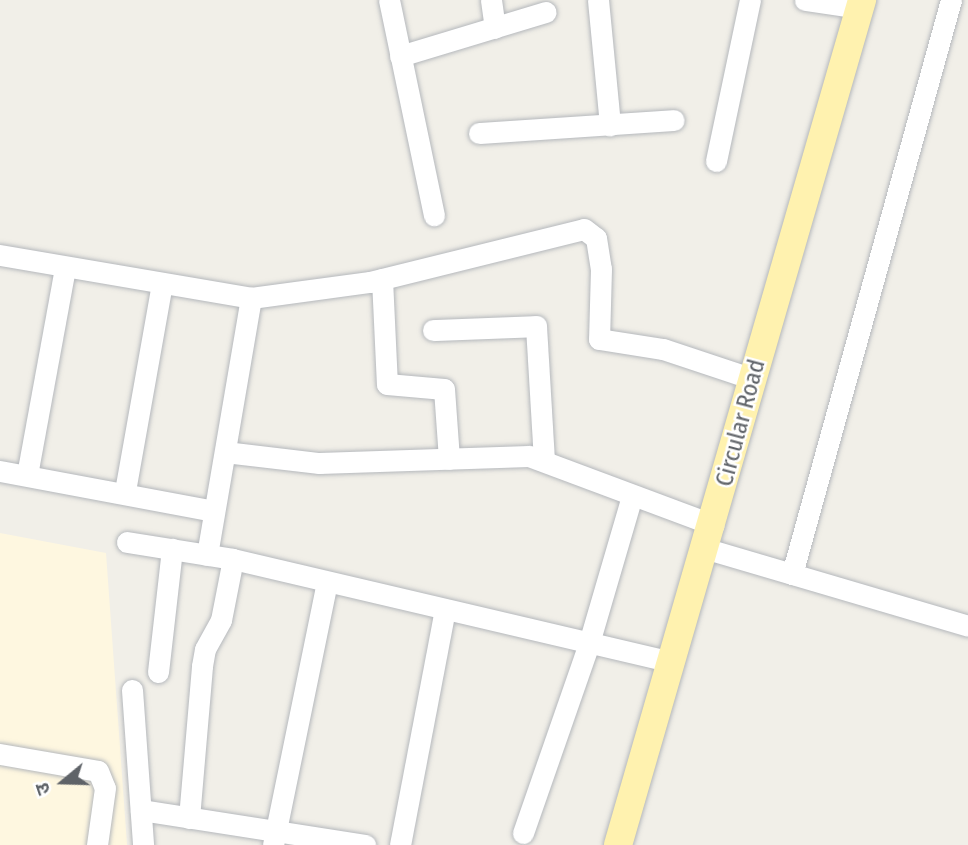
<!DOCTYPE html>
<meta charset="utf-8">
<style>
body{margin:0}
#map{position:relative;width:968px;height:845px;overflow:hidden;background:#f1efe8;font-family:"Fira Sans Condensed","Noto Sans Devanagari",sans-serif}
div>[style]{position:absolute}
.commercial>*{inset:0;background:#fef7e0}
.roads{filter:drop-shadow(0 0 2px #b5b8bc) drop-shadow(0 0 2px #b5b8bc)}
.minor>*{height:21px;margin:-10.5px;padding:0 10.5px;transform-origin:10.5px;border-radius:10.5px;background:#fff}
.major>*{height:28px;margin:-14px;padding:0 14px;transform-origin:14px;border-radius:14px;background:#fff2af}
span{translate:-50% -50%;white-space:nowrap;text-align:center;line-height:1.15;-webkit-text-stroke:5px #fff;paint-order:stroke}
.street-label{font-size:24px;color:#5f6368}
.north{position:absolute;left:28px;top:747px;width:70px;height:70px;-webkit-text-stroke:5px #fff;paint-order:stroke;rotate:251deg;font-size:19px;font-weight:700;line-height:28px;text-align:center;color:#5f6368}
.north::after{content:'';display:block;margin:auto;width:24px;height:32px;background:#5f6368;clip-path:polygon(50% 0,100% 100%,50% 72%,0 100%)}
</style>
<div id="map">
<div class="commercial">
<div style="clip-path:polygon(0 533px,106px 553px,127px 845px,0 845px)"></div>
</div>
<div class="roads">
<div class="minor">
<div style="left:389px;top:0;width:220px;rotate:78.2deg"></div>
<div style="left:491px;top:0;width:28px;rotate:82deg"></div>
<div style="left:598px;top:0;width:126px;rotate:84.5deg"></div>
<div style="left:805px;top:0;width:56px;rotate:8.3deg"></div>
<div style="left:400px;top:56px;width:152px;rotate:-16.8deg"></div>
<div style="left:479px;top:133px;width:195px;rotate:-3.8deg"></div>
<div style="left:716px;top:161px;width:165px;rotate:-78.1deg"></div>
<div style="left:0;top:255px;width:255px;rotate:9.7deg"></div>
<div style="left:251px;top:298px;width:120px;rotate:-7.7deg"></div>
<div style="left:370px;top:282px;width:220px;rotate:-13.9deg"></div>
<div style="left:584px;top:229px;width:15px;rotate:37deg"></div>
<div style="left:596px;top:238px;width:31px;rotate:81deg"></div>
<div style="left:601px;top:269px;width:70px;rotate:91.6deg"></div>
<div style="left:599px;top:339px;width:65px;rotate:8.9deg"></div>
<div style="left:663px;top:349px;width:95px;rotate:18.4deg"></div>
<div style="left:382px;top:279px;width:105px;rotate:87.3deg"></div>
<div style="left:387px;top:384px;width:57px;rotate:5deg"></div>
<div style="left:444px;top:389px;width:70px;rotate:85.9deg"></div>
<div style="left:433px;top:330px;width:103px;rotate:-2.2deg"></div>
<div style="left:536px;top:326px;width:133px;rotate:86.6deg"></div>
<div style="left:225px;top:452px;width:95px;rotate:6.7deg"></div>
<div style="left:319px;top:463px;width:210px;rotate:-1.9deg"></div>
<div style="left:529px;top:456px;width:197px;rotate:20.5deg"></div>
<div style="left:0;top:471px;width:217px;rotate:10.6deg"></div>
<div style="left:27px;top:475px;width:211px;rotate:-79.6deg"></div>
<div style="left:125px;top:491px;width:210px;rotate:-79.9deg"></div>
<div style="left:127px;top:542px;width:107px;rotate:9.1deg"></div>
<div style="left:233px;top:559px;width:452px;rotate:13.2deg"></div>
<div style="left:707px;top:549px;width:272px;rotate:16.4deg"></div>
<div style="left:207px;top:555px;width:261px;rotate:-80.3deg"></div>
<div style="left:792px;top:574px;width:596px;rotate:-74.52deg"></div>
<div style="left:158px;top:672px;width:124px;rotate:-83.5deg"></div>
<div style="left:132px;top:690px;width:155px;rotate:85.9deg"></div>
<div style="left:0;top:754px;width:99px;rotate:9.8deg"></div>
<div style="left:98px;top:771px;width:18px;rotate:68deg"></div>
<div style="left:105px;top:788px;width:58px;rotate:98deg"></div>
<div style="left:141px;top:810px;width:227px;rotate:8.9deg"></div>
<div style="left:189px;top:818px;width:153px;rotate:-85.1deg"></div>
<div style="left:202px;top:666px;width:17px;rotate:-80deg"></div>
<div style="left:205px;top:649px;width:33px;rotate:-61deg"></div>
<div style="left:221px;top:620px;width:62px;rotate:-78.9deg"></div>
<div style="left:523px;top:833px;width:201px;rotate:-70.8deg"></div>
<div style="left:589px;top:643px;width:153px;rotate:-73.7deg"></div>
<div style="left:273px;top:845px;width:268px;rotate:-78.4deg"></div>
<div style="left:400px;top:845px;width:239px;rotate:-79.2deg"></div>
</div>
<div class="major">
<div style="left:618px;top:845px;width:880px;rotate:-73.89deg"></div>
</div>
</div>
<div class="street-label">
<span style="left:741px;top:423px;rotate:-75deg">Circular Road</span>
</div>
<div class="north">उ</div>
</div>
